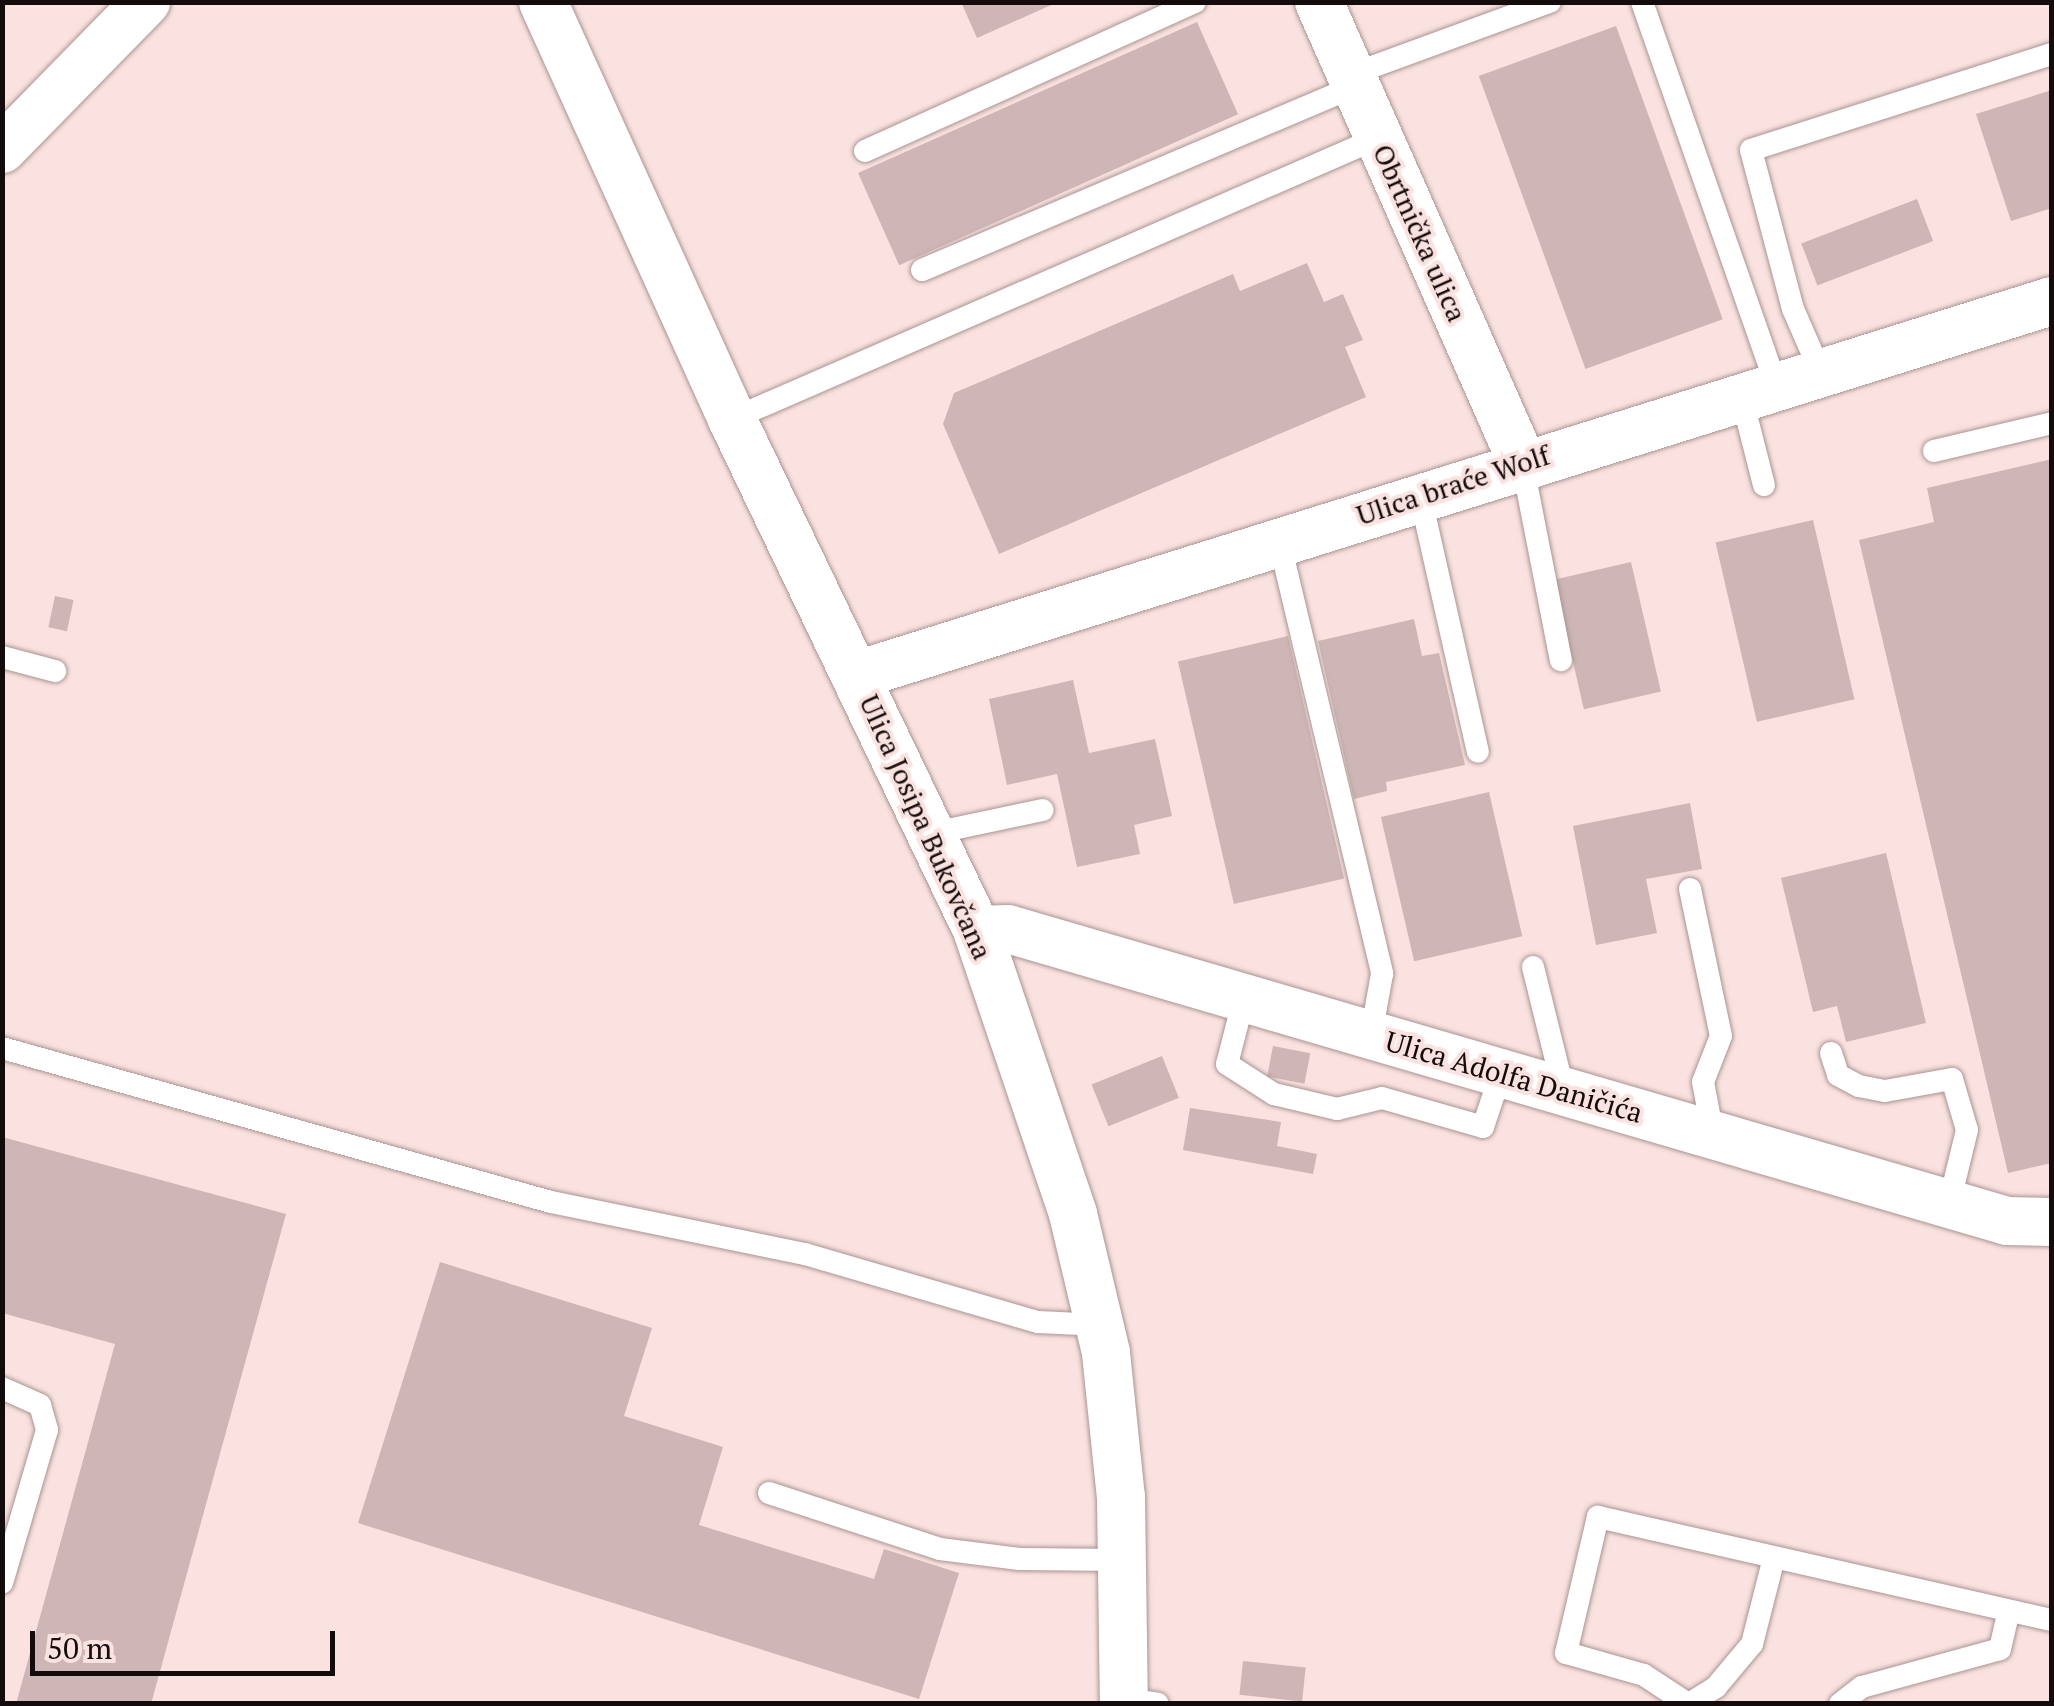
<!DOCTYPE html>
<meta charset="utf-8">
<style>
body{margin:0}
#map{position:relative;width:2054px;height:1706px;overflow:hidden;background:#fae2e0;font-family:"PT Serif",serif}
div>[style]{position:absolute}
.building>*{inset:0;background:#cdb6b5;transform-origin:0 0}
.roads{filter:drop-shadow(0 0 2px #aa9493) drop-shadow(0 0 2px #aa9493)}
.service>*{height:22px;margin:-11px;padding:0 11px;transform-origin:11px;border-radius:11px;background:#fff}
.minor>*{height:48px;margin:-24px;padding:0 24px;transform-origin:24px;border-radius:24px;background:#fff}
span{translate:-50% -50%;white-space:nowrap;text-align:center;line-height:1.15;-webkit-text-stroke:8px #fae2e0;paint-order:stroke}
.street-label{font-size:28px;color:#140c0c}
.frame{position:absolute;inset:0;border:5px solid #140c0c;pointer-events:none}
.scale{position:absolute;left:30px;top:1631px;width:305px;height:45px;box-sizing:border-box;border:5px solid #140c0c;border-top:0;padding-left:12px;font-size:30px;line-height:35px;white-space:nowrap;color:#140c0c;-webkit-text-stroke:8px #fae2e0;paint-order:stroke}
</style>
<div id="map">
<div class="building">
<div style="clip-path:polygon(961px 2px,1058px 2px,977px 38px)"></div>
<div style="left:1197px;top:22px;width:101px;height:371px;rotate:66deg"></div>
<div style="left:1616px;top:26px;width:312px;height:146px;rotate:70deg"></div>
<div style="clip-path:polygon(2052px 90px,2052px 208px,2011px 221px,1976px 114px)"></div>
<div style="left:1917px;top:199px;width:45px;height:124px;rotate:69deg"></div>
<div style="clip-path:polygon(1307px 263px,1324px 302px,1343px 294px,1363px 340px,1345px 347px,1366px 397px,999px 554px,943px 424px,954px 393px,1233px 274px,1240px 291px)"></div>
<div style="clip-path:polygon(2052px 459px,2052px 1163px,2008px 1173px,1859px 540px,1934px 522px,1927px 488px)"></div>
<div style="left:1813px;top:520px;width:184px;height:100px;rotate:77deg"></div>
<div style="left:1631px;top:562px;width:133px;height:79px;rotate:77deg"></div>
<div style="left:55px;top:596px;width:19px;height:32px;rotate:12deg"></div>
<div style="clip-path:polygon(1414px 619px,1422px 656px,1439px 653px,1465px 765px,1386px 782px,1387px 791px,1354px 799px,1318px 641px)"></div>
<div style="left:1288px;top:636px;width:249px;height:113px;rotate:77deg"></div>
<div style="clip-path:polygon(1073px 680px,1089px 753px,1155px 739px,1172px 816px,1134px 825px,1140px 854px,1077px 867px,1057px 774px,1007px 785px,989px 699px)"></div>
<div style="left:1489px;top:792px;width:148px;height:111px;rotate:77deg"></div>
<div style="clip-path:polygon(1690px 803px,1702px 869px,1646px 879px,1657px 933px,1596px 945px,1573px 826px)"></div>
<div style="clip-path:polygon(1886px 853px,1926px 1023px,1846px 1042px,1837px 1006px,1813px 1012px,1781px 878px)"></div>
<div style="left:1273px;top:1046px;width:38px;height:31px;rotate:11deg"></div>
<div style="left:1162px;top:1056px;width:45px;height:76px;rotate:68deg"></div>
<div style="clip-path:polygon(1190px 1108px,1281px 1122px,1277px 1146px,1317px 1154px,1313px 1174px,1183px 1150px)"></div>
<div style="clip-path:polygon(2px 1137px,286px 1214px,151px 1704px,16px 1704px,115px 1344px,2px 1313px)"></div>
<div style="clip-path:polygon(440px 1262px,652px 1328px,624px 1416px,723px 1447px,699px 1525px,874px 1579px,884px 1549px,959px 1573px,919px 1699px,358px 1523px)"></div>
<div style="left:1243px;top:1661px;width:63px;height:34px;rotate:6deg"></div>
</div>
<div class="roads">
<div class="service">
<div style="left:1642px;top:2px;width:405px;rotate:70.7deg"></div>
<div style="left:1350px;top:75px;width:213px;rotate:-20.1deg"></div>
<div style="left:865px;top:151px;width:362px;rotate:-24.3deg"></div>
<div style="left:922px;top:270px;width:470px;rotate:-23deg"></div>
<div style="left:1820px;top:371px;width:68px;rotate:-113.5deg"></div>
<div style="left:1793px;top:309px;width:164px;rotate:-104.8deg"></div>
<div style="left:1751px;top:150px;width:316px;rotate:-17.7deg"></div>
<div style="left:1741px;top:395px;width:93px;rotate:75.7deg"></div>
<div style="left:732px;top:419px;width:704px;rotate:-23.51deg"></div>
<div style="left:1934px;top:451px;width:121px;rotate:-13.3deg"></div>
<div style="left:1522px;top:462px;width:202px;rotate:78.9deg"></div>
<div style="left:1420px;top:495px;width:263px;rotate:77.3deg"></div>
<div style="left:1279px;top:540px;width:446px;rotate:76.6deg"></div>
<div style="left:1382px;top:974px;width:62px;rotate:100.2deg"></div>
<div style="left:2px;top:657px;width:55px;rotate:14.8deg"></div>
<div style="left:929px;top:834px;width:116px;rotate:-11.9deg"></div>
<div style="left:1690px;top:889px;width:150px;rotate:78.1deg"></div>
<div style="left:1721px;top:1036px;width:49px;rotate:111.4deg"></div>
<div style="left:1703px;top:1082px;width:54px;rotate:79.3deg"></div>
<div style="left:1533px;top:967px;width:129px;rotate:76.1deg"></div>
<div style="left:1244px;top:998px;width:68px;rotate:104.4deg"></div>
<div style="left:1227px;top:1064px;width:56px;rotate:32.6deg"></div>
<div style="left:1274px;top:1094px;width:65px;rotate:13.4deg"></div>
<div style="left:1337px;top:1109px;width:46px;rotate:-13.7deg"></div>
<div style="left:1382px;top:1098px;width:105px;rotate:16deg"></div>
<div style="left:1483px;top:1127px;width:57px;rotate:-71.6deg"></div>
<div style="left:2px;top:1048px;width:570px;rotate:15.67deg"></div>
<div style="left:551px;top:1202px;width:259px;rotate:11.6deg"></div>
<div style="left:805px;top:1254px;width:243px;rotate:16.3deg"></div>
<div style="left:1038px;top:1322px;width:63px;rotate:2.7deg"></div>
<div style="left:1831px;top:1053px;width:23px;rotate:72deg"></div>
<div style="left:1838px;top:1075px;width:24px;rotate:28deg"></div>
<div style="left:1859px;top:1086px;width:26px;rotate:11deg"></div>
<div style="left:1885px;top:1091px;width:68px;rotate:-10.2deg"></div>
<div style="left:1952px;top:1079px;width:53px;rotate:73.6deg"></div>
<div style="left:1967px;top:1130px;width:76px;rotate:103.7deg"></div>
<div style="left:2px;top:1388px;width:42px;rotate:24.1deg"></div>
<div style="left:40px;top:1405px;width:26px;rotate:74deg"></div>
<div style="left:47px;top:1430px;width:159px;rotate:106.4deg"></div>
<div style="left:769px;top:1493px;width:180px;rotate:18.1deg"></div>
<div style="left:940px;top:1549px;width:80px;rotate:7.2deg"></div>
<div style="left:1019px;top:1559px;width:104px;rotate:0.6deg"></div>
<div style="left:1124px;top:1699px;width:34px;rotate:8deg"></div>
<div style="left:1688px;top:1704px;width:53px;rotate:-146.6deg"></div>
<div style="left:1644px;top:1675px;width:81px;rotate:-164.2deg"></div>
<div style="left:1566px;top:1653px;width:140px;rotate:-76.8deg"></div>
<div style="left:1598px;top:1517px;width:466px;rotate:12.8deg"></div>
<div style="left:1689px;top:1704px;width:32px;rotate:-32deg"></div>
<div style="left:1716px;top:1687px;width:56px;rotate:-50.1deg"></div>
<div style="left:1752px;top:1644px;width:89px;rotate:-75.7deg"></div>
<div style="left:1840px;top:1704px;width:28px;rotate:-38deg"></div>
<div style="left:1862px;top:1687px;width:143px;rotate:-15.4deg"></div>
<div style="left:2000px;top:1649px;width:39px;rotate:-77deg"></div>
</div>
<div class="minor">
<div style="left:543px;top:2px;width:458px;rotate:65.6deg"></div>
<div style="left:732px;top:419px;width:567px;rotate:64.38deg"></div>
<div style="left:977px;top:930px;width:300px;rotate:71.3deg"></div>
<div style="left:1073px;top:1214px;width:143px;rotate:76.6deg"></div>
<div style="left:1106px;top:1353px;width:145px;rotate:84.1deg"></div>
<div style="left:1121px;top:1497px;width:207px;rotate:89.2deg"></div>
<div style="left:1319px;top:2px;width:503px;rotate:66.19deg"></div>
<div style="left:2px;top:149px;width:206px;rotate:-45.6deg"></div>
<div style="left:857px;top:675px;width:1252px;rotate:-17.38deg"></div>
<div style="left:977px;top:930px;width:31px;rotate:-2deg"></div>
<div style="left:1008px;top:929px;width:1041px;rotate:16.29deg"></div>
<div style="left:2007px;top:1221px;width:45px;rotate:1.3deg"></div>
</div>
</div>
<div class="street-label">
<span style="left:1420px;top:233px;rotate:66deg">Obrtnička ulica</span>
<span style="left:1453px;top:485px;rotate:-18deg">Ulica braće Wolf</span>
<span style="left:926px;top:827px;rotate:66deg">Ulica Josipa Bukovčana</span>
<span style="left:1514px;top:1077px;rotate:16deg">Ulica Adolfa Daničića</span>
</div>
<div class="frame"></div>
<div class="scale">50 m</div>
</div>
